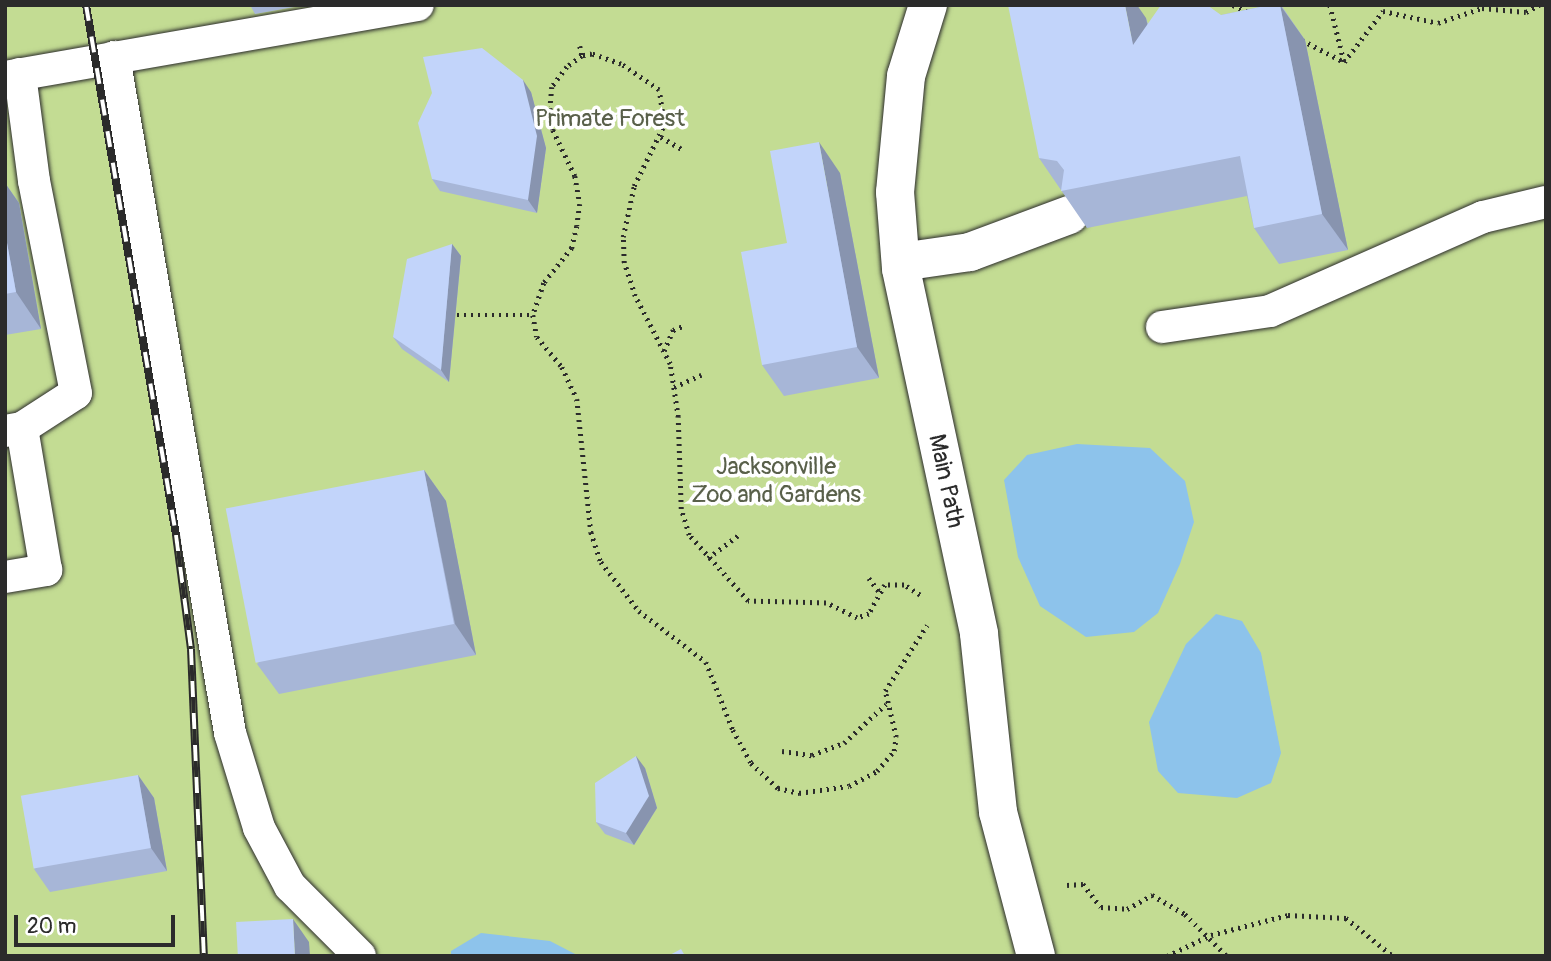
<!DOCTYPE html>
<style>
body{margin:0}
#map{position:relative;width:1551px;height:961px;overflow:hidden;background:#fff;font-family:Pangolin,sans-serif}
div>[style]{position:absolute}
.green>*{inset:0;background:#c3dc93;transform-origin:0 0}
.water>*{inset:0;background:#8dc3eb}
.path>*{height:4.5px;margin-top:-2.25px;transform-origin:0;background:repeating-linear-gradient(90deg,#2b2b2b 0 2px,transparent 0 7px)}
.roads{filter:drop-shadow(0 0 2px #2b2b2b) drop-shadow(0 0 2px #2b2b2b)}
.lane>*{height:32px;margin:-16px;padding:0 16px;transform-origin:16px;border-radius:16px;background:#fff}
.street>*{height:38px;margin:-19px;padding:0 19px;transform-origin:19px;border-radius:19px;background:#fff}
.rail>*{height:8px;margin-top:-4px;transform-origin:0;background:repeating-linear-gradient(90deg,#fff 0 16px,#2b2b2b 0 32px);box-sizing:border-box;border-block:2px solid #2b2b2b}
.wall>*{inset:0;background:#a7b6d7}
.shaded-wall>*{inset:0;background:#8894af}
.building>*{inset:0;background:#c2d4fa;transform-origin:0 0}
span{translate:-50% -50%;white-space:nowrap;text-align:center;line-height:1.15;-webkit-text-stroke:7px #fff;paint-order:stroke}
.park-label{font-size:24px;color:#59604a}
.street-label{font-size:24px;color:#2b2b2b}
.frame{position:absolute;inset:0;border:7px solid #2b2b2b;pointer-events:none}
.scale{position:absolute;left:14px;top:915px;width:161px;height:32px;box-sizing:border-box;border:4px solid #2b2b2b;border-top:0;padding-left:9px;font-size:21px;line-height:24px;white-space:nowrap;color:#2b2b2b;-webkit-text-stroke:5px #fff;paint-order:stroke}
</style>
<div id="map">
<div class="green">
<div style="left:5px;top:5px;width:1541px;height:951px"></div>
</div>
<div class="water">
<div style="clip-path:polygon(1077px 444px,1150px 448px,1185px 481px,1194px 522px,1180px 564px,1158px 613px,1134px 632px,1086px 637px,1040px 606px,1018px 557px,1004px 480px,1027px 455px)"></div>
<div style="clip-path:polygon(1216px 614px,1242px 621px,1261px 653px,1281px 753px,1271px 783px,1237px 798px,1178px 793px,1158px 771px,1149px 722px,1186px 644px)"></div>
<div style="clip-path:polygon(481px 933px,550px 941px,579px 956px,451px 956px,451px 951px)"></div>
</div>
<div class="path">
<div style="left:1233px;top:5px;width:17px;rotate:25deg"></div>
<div style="left:1330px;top:5px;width:58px;rotate:76deg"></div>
<div style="left:1302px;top:40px;width:47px;rotate:27.6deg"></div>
<div style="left:1344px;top:62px;width:64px;rotate:-52.6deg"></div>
<div style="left:1383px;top:11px;width:56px;rotate:12.3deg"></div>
<div style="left:1438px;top:23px;width:46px;rotate:-18.8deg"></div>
<div style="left:1482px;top:8px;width:44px;rotate:5.2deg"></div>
<div style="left:1526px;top:12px;width:15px;rotate:-28deg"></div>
<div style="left:580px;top:46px;width:10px;rotate:79deg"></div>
<div style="left:536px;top:111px;width:14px;rotate:-12deg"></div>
<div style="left:661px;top:137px;width:24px;rotate:30deg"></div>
<div style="left:450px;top:315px;width:83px"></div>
<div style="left:664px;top:351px;width:23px;rotate:-67deg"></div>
<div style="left:673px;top:330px;width:11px;rotate:-22deg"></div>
<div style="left:674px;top:387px;width:30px;rotate:-24deg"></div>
<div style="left:708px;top:558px;width:39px;rotate:-37deg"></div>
<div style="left:869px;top:578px;width:20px;rotate:53deg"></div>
<div style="left:920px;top:595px;width:19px;rotate:-148deg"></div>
<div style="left:904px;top:585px;width:19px;rotate:180deg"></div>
<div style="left:885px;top:585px;width:33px;rotate:119deg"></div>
<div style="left:869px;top:614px;width:13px;rotate:162deg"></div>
<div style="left:857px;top:618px;width:34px;rotate:-154deg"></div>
<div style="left:826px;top:603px;width:78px;rotate:-178.5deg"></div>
<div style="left:748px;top:601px;width:89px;rotate:-131.8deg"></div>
<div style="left:689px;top:535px;width:27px;rotate:-107deg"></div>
<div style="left:681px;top:509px;width:92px;rotate:-91.9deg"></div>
<div style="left:678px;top:417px;width:54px;rotate:-98.6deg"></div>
<div style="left:670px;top:364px;width:76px;rotate:-117.2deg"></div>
<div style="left:635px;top:296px;width:35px;rotate:-108deg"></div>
<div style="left:624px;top:263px;width:26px;rotate:-92deg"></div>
<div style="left:623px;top:237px;width:52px;rotate:-77.8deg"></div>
<div style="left:634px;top:186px;width:68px;rotate:-63.8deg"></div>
<div style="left:664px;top:125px;width:35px;rotate:-98deg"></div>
<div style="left:659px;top:90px;width:46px;rotate:-145.6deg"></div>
<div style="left:621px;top:64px;width:31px;rotate:-161deg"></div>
<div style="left:592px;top:54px;width:10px;rotate:169deg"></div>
<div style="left:582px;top:56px;width:19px;rotate:144deg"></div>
<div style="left:567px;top:67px;width:25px;rotate:127deg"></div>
<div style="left:552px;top:87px;width:21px;rotate:95deg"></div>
<div style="left:550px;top:108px;width:22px;rotate:82deg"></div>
<div style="left:553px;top:130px;width:51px;rotate:64.4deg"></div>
<div style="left:575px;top:176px;width:28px;rotate:80deg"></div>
<div style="left:580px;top:204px;width:22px;rotate:98deg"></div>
<div style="left:577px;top:226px;width:23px;rotate:103deg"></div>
<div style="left:572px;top:248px;width:45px;rotate:128.7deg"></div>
<div style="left:544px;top:283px;width:34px;rotate:109deg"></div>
<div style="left:533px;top:315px;width:22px;rotate:80deg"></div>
<div style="left:537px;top:337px;width:39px;rotate:50deg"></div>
<div style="left:562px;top:367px;width:35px;rotate:65deg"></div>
<div style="left:577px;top:399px;width:134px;rotate:84deg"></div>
<div style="left:591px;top:532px;width:32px;rotate:72deg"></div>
<div style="left:601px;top:562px;width:62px;rotate:52.2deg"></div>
<div style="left:639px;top:611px;width:84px;rotate:37.3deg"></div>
<div style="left:706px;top:662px;width:73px;rotate:68.3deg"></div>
<div style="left:733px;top:730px;width:38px;rotate:61deg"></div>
<div style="left:751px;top:763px;width:37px;rotate:43deg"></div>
<div style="left:778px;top:788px;width:22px;rotate:13deg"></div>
<div style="left:799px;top:793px;width:50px;rotate:-8deg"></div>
<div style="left:849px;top:786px;width:32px;rotate:-28deg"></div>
<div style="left:877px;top:771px;width:26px;rotate:-50deg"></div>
<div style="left:894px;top:751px;width:14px;rotate:-82deg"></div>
<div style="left:896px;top:737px;width:47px;rotate:-103.4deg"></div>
<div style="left:885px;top:691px;width:78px;rotate:-57.5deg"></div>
<div style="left:782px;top:751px;width:30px;rotate:8deg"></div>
<div style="left:812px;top:755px;width:34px;rotate:-21deg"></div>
<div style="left:844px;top:743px;width:57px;rotate:-42.9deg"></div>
<div style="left:1067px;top:885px;width:16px;rotate:-4deg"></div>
<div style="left:1083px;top:884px;width:29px;rotate:52deg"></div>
<div style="left:1101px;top:907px;width:26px;rotate:4deg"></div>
<div style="left:1127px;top:909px;width:29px;rotate:-29deg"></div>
<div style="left:1152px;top:895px;width:38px;rotate:30deg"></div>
<div style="left:1185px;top:914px;width:59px;rotate:45deg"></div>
<div style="left:1167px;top:956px;width:49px;rotate:-25.5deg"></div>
<div style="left:1211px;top:935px;width:80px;rotate:-14.6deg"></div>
<div style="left:1288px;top:915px;width:58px;rotate:3deg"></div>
<div style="left:1346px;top:918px;width:60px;rotate:39deg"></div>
</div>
<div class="roads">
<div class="lane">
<div style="left:114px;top:57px;width:686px;rotate:80.26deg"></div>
<div style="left:230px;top:733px;width:99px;rotate:73deg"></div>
<div style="left:259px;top:828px;width:66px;rotate:61.9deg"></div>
<div style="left:290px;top:886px;width:99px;rotate:45deg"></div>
<div style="left:5px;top:77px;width:419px;rotate:-9.9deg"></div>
<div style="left:1162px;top:327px;width:109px;rotate:-8.4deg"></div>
<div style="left:1270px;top:311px;width:233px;rotate:-23.8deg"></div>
<div style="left:1483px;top:217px;width:65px;rotate:-13.4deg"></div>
<div style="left:5px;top:431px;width:17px;rotate:-10deg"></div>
<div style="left:22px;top:428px;width:64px;rotate:-32.9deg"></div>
<div style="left:76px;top:393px;width:216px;rotate:-101.2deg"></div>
<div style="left:34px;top:181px;width:108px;rotate:-97.5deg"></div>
<div style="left:5px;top:577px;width:42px;rotate:-9.7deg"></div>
<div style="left:46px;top:570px;width:144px;rotate:-99.6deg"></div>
</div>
<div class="street">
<div style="left:928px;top:5px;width:74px;rotate:107.2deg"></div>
<div style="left:906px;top:76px;width:117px;rotate:95.4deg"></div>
<div style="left:895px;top:192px;width:77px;rotate:85.5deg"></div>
<div style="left:901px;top:269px;width:373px;rotate:77.9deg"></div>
<div style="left:979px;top:634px;width:179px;rotate:83.9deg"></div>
<div style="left:998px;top:812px;width:149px;rotate:75.2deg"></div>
<div style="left:901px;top:262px;width:70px;rotate:-8.2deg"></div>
<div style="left:970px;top:252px;width:106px;rotate:-20.5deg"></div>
</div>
</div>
<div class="rail">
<div style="left:86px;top:5px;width:538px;rotate:80.36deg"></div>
<div style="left:176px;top:535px;width:115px;rotate:82.5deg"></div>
<div style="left:191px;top:649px;width:307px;rotate:87.6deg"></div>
</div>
<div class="wall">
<div style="clip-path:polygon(250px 5px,305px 5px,255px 14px)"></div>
<div style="clip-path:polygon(1270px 5px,1281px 5px,1305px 40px,1348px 250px,1279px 264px,1254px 228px,1247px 196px,1087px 228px,1039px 158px,1146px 18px,1148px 24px,1221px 15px)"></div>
<div style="clip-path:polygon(531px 92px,546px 148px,537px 213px,440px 191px,432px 179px)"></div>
<div style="clip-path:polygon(840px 173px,879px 378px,784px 396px,762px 365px,787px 243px)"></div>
<div style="clip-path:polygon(5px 183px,19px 203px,41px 329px,5px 335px)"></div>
<div style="clip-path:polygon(452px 244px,461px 256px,449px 382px,402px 349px,393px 337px)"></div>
<div style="clip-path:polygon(424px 470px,446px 501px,476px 655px,279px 694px,257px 664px)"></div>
<div style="clip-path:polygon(645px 768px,657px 808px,634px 845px,605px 834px,596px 822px)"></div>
<div style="clip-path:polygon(138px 775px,154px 798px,167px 871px,50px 892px,34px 869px)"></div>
</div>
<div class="shaded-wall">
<div style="clip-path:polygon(1125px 5px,1137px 5px,1146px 18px,1159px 81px,1133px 45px)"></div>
<div style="clip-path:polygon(1280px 5px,1305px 40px,1348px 250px,1322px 214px)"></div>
<div style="clip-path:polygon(523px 80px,531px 92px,546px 148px,537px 213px,528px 200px)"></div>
<div style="clip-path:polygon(819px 142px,840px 173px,879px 378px,857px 347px)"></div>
<div style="clip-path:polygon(5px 183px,19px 203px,41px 329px,16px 292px,5px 232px)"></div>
<div style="clip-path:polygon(452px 244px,461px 256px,449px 382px,441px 370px)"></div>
<div style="clip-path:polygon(424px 470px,446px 501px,476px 655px,455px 624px)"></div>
<div style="clip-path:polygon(636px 756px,645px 768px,657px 808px,634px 845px,626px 833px)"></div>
<div style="clip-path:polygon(138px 775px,154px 798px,167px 871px,151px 848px)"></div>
<div style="clip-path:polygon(293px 919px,309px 942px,310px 956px,295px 956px)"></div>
</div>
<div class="building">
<div style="clip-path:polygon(1008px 5px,1125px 5px,1133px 45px,1161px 5px,1207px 5px,1221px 15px,1270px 5px,1280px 5px,1322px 214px,1254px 228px,1240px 156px,1061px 191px,1064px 170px,1057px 161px,1039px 158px)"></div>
<div style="clip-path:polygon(482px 48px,523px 80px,537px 136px,528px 200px,432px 179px,418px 123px,432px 93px,423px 57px)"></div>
<div style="clip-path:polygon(819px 142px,857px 347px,762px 365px,741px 252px,787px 243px,770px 151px)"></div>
<div style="clip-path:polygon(5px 232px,16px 292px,5px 294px)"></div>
<div style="clip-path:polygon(452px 244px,441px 370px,393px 337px,407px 259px)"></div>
<div style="left:424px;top:470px;width:157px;height:202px;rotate:79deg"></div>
<div style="clip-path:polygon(636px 756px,649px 796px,626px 833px,596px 822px,595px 783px)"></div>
<div style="left:138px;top:775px;width:74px;height:119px;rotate:80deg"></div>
<div style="left:293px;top:919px;width:37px;height:57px;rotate:87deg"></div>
<div style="clip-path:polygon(681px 949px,685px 956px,668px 956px)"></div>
</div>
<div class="park-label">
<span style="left:610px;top:119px">Primate Forest</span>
<span style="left:776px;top:481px">Jacksonville<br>Zoo and Gardens</span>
</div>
<div class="street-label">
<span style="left:946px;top:481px;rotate:78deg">Main Path</span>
</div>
<div class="frame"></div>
<div class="scale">20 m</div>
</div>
